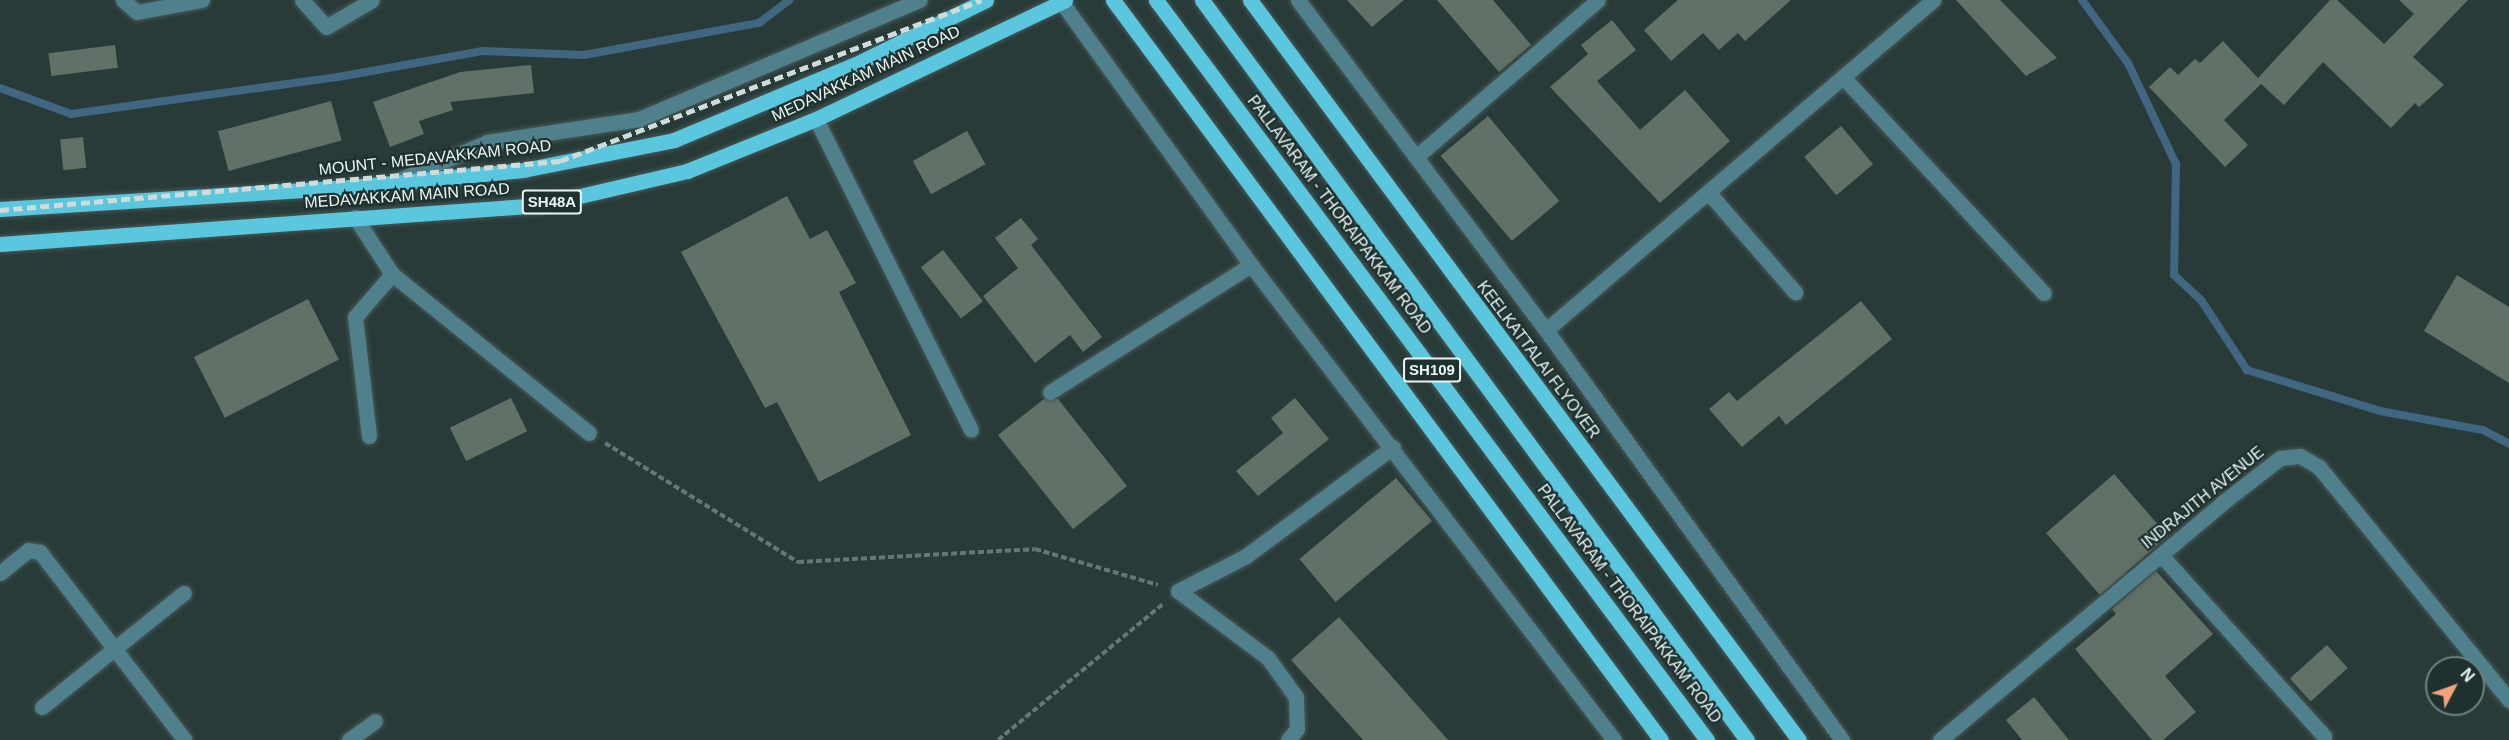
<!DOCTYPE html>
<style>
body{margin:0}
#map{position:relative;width:2509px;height:740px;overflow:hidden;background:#283b39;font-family:Arial,sans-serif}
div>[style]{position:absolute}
.stream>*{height:8px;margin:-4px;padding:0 4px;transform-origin:4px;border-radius:4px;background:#406682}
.building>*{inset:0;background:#617167;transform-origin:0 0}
.path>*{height:4px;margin-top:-2px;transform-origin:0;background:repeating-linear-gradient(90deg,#667674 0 6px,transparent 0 9px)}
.roads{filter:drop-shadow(0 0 2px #475957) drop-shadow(0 0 2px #475957)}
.minor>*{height:15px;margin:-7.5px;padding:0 7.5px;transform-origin:7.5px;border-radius:7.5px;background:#4f808b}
.major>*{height:15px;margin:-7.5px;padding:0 7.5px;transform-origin:7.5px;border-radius:7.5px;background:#5bc7df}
.rail>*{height:4.5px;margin-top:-2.25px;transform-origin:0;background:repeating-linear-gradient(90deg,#d0dcda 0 9px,transparent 0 13.5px)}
span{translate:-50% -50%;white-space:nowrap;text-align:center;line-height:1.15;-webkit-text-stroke:4.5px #1e312f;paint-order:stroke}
.shield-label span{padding:2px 4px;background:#1e312f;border:2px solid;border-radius:4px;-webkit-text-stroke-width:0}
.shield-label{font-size:15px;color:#ebf6f4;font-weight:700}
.street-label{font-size:16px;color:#ebf6f4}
.north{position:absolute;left:2425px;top:656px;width:60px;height:60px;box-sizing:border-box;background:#1e312f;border:2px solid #70807e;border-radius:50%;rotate:49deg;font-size:16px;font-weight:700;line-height:24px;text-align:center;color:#ebf6f4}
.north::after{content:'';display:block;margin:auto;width:21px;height:27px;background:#f0a27a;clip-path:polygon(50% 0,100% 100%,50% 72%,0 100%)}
</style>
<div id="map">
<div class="stream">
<div style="left:2082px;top:0;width:78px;rotate:53.9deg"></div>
<div style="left:2128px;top:63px;width:112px;rotate:64.6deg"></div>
<div style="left:2176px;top:164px;width:111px;rotate:91deg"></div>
<div style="left:2174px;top:275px;width:37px;rotate:43deg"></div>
<div style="left:2201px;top:300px;width:84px;rotate:56.7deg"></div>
<div style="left:2247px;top:370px;width:139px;rotate:17.1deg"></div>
<div style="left:2380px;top:411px;width:105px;rotate:10.5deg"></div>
<div style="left:2483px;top:430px;width:30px;rotate:28deg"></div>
<div style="left:0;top:88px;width:76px;rotate:20.1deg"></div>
<div style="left:71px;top:114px;width:270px;rotate:-7.9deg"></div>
<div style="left:338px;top:77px;width:147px;rotate:-10.2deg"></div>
<div style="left:483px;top:51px;width:101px;rotate:2.3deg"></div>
<div style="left:584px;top:55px;width:178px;rotate:-10.4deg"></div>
<div style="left:759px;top:23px;width:38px;rotate:-37deg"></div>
</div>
<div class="building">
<div style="clip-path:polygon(1347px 0,1404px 0,1372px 27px)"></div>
<div style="clip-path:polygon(1437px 0,1493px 0,1531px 45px,1499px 72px)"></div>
<div style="clip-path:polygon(1678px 0,1791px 0,1745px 41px,1738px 33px,1719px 50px,1703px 33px,1671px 61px,1644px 30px)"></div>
<div style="clip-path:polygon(1956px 0,2000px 0,2057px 58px,2026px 76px)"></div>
<div style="clip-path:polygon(2330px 0,2337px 0,2384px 44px,2414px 14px,2399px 0,2468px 0,2413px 57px,2444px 85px,2419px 107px,2415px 103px,2391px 128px,2323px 62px,2284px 105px,2261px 84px,2224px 120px,2248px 145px,2225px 167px,2149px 87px,2170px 67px,2178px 75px,2195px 59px,2200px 63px,2223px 41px,2258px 78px)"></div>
<div style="clip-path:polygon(1612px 20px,1636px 50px,1597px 81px,1640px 130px,1685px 90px,1730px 141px,1660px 203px,1550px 87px,1588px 54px,1581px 45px)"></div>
<div style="left:115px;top:45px;width:23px;height:67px;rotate:83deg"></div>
<div style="clip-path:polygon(531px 65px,534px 93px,450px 102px,453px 110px,419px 121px,424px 134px,390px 147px,373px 102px,460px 72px)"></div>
<div style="left:331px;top:101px;width:41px;height:117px;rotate:75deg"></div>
<div style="left:1488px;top:116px;width:111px;height:62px;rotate:50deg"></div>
<div style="left:1841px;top:126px;width:50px;height:48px;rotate:50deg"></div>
<div style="left:967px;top:131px;width:38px;height:62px;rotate:61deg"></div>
<div style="left:83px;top:137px;width:31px;height:23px;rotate:84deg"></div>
<div style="clip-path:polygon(787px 196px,810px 239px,827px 230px,856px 283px,839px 292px,911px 435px,819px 482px,777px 402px,765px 408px,681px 252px)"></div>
<div style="clip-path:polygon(1021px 218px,1038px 239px,1031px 245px,1102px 337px,1083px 352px,1070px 335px,1035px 363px,983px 296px,1018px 268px,995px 238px)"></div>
<div style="left:943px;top:250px;width:65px;height:28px;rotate:52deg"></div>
<div style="clip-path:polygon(2457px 275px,2509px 307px,2509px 383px,2424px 331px)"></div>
<div style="left:308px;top:299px;width:68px;height:128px;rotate:63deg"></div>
<div style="clip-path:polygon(1861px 301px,1892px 339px,1786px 425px,1779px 416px,1742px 447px,1709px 409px,1729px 392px,1737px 401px)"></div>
<div style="left:511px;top:398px;width:37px;height:68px;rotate:64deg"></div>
<div style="clip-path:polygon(1295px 398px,1329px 439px,1258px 496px,1236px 471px,1283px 433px,1271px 418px)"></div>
<div style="clip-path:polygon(1044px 399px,1058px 399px,1127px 486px,1073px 529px,998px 435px)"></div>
<div style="left:2114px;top:474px;width:82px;height:90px;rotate:49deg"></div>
<div style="left:1396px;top:478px;width:56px;height:126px;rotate:50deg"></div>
<div style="clip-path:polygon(2156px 571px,2213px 634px,2165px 676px,2196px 712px,2163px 740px,2152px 740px,2075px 649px,2116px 614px,2112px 609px)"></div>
<div style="clip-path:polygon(1339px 617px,1448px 740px,1363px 740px,1291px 660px)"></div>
<div style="left:2327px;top:645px;width:31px;height:50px;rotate:48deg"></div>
<div style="clip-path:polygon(2034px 697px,2069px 740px,2022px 740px,2006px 720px)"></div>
</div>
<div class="path">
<div style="left:605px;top:443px;width:227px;rotate:31.7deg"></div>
<div style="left:798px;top:562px;width:237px;rotate:-3.1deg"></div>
<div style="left:1035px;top:549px;width:128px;rotate:16.3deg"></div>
<div style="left:998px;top:740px;width:215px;rotate:-39.5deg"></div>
</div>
<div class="roads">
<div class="minor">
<div style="left:123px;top:0;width:18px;rotate:41deg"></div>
<div style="left:137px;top:12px;width:66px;rotate:-10.5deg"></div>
<div style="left:302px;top:0;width:36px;rotate:48deg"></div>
<div style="left:326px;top:27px;width:53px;rotate:-30.4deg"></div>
<div style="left:1060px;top:0;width:327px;rotate:54.2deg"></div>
<div style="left:1251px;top:265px;width:598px;rotate:52.61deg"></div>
<div style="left:1298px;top:0;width:413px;rotate:53.1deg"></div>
<div style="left:1546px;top:330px;width:506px;rotate:54.17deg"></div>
<div style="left:1843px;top:77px;width:295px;rotate:47.1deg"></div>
<div style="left:816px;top:119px;width:347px;rotate:63.5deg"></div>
<div style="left:1416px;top:157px;width:240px;rotate:-40.8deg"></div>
<div style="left:397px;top:181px;width:98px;rotate:-23.4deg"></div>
<div style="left:487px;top:142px;width:154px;rotate:-8.6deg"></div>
<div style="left:639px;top:119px;width:305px;rotate:-23deg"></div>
<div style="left:1708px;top:192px;width:133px;rotate:49deg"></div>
<div style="left:355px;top:217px;width:68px;rotate:57deg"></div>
<div style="left:392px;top:274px;width:253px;rotate:38.9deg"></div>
<div style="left:1546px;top:330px;width:509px;rotate:-40.45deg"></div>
<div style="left:1050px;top:392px;width:238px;rotate:-32.3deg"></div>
<div style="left:369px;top:436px;width:120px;rotate:-96.7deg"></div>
<div style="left:355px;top:317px;width:57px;rotate:-49.3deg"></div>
<div style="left:2161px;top:555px;width:244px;rotate:48deg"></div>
<div style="left:0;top:573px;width:36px;rotate:-39deg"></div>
<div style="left:28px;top:550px;width:12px;rotate:9deg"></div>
<div style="left:40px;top:552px;width:237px;rotate:52.4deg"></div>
<div style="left:42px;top:707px;width:182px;rotate:-38.8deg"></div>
<div style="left:349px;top:740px;width:32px;rotate:-36deg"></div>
<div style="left:1288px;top:740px;width:14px;rotate:-51deg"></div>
<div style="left:1297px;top:729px;width:32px;rotate:-92deg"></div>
<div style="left:1296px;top:697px;width:48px;rotate:-125.7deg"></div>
<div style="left:1268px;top:658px;width:112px;rotate:-143.3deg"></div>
<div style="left:1178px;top:591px;width:76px;rotate:-27.2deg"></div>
<div style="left:1246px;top:556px;width:183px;rotate:-36.6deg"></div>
<div style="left:1940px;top:740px;width:368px;rotate:-40deg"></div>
<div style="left:2222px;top:503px;width:73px;rotate:-37.8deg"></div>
<div style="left:2280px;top:458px;width:20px;rotate:-6deg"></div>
<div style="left:2300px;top:456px;width:22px;rotate:30deg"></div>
<div style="left:2319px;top:467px;width:301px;rotate:50.8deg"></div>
</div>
<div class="major">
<div style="left:1113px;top:0;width:921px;rotate:53.48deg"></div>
<div style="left:1156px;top:0;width:923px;rotate:53.33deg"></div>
<div style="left:1202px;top:0;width:919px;rotate:53.63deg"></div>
<div style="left:1250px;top:0;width:921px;rotate:53.43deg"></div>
<div style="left:0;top:209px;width:352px;rotate:-3.6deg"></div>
<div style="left:351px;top:187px;width:173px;rotate:-5.6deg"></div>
<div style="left:523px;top:170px;width:154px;rotate:-11.2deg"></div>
<div style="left:674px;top:140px;width:197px;rotate:-22.7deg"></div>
<div style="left:856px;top:64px;width:145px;rotate:-26.2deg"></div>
<div style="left:0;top:244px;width:542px;rotate:-4.12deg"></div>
<div style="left:541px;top:205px;width:150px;rotate:-13.1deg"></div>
<div style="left:687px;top:171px;width:139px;rotate:-22deg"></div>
<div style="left:816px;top:119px;width:276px;rotate:-25.5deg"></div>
</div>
</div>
<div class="rail">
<div style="left:0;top:210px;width:562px;rotate:-5deg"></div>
<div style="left:560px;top:161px;width:451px;rotate:-20.9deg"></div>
</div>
<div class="shield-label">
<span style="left:552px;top:202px">SH48A</span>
<span style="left:1432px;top:370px">SH109</span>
</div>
<div class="street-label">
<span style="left:866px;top:74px;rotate:-25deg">MEDAVAKKAM MAIN ROAD</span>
<span style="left:435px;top:158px;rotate:-6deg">MOUNT - MEDAVAKKAM ROAD</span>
<span style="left:407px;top:196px;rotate:-4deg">MEDAVAKKAM MAIN ROAD</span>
<span style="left:1339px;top:215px;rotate:53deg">PALLAVARAM - THORAIPAKKAM ROAD</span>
<span style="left:1538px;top:360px;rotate:53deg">KEELKATTALAI FLYOVER</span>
<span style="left:2203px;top:498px;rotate:-39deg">INDRAJITH AVENUE</span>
<span style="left:1629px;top:604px;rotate:53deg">PALLAVARAM - THORAIPAKKAM ROAD</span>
</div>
<div class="north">N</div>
</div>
